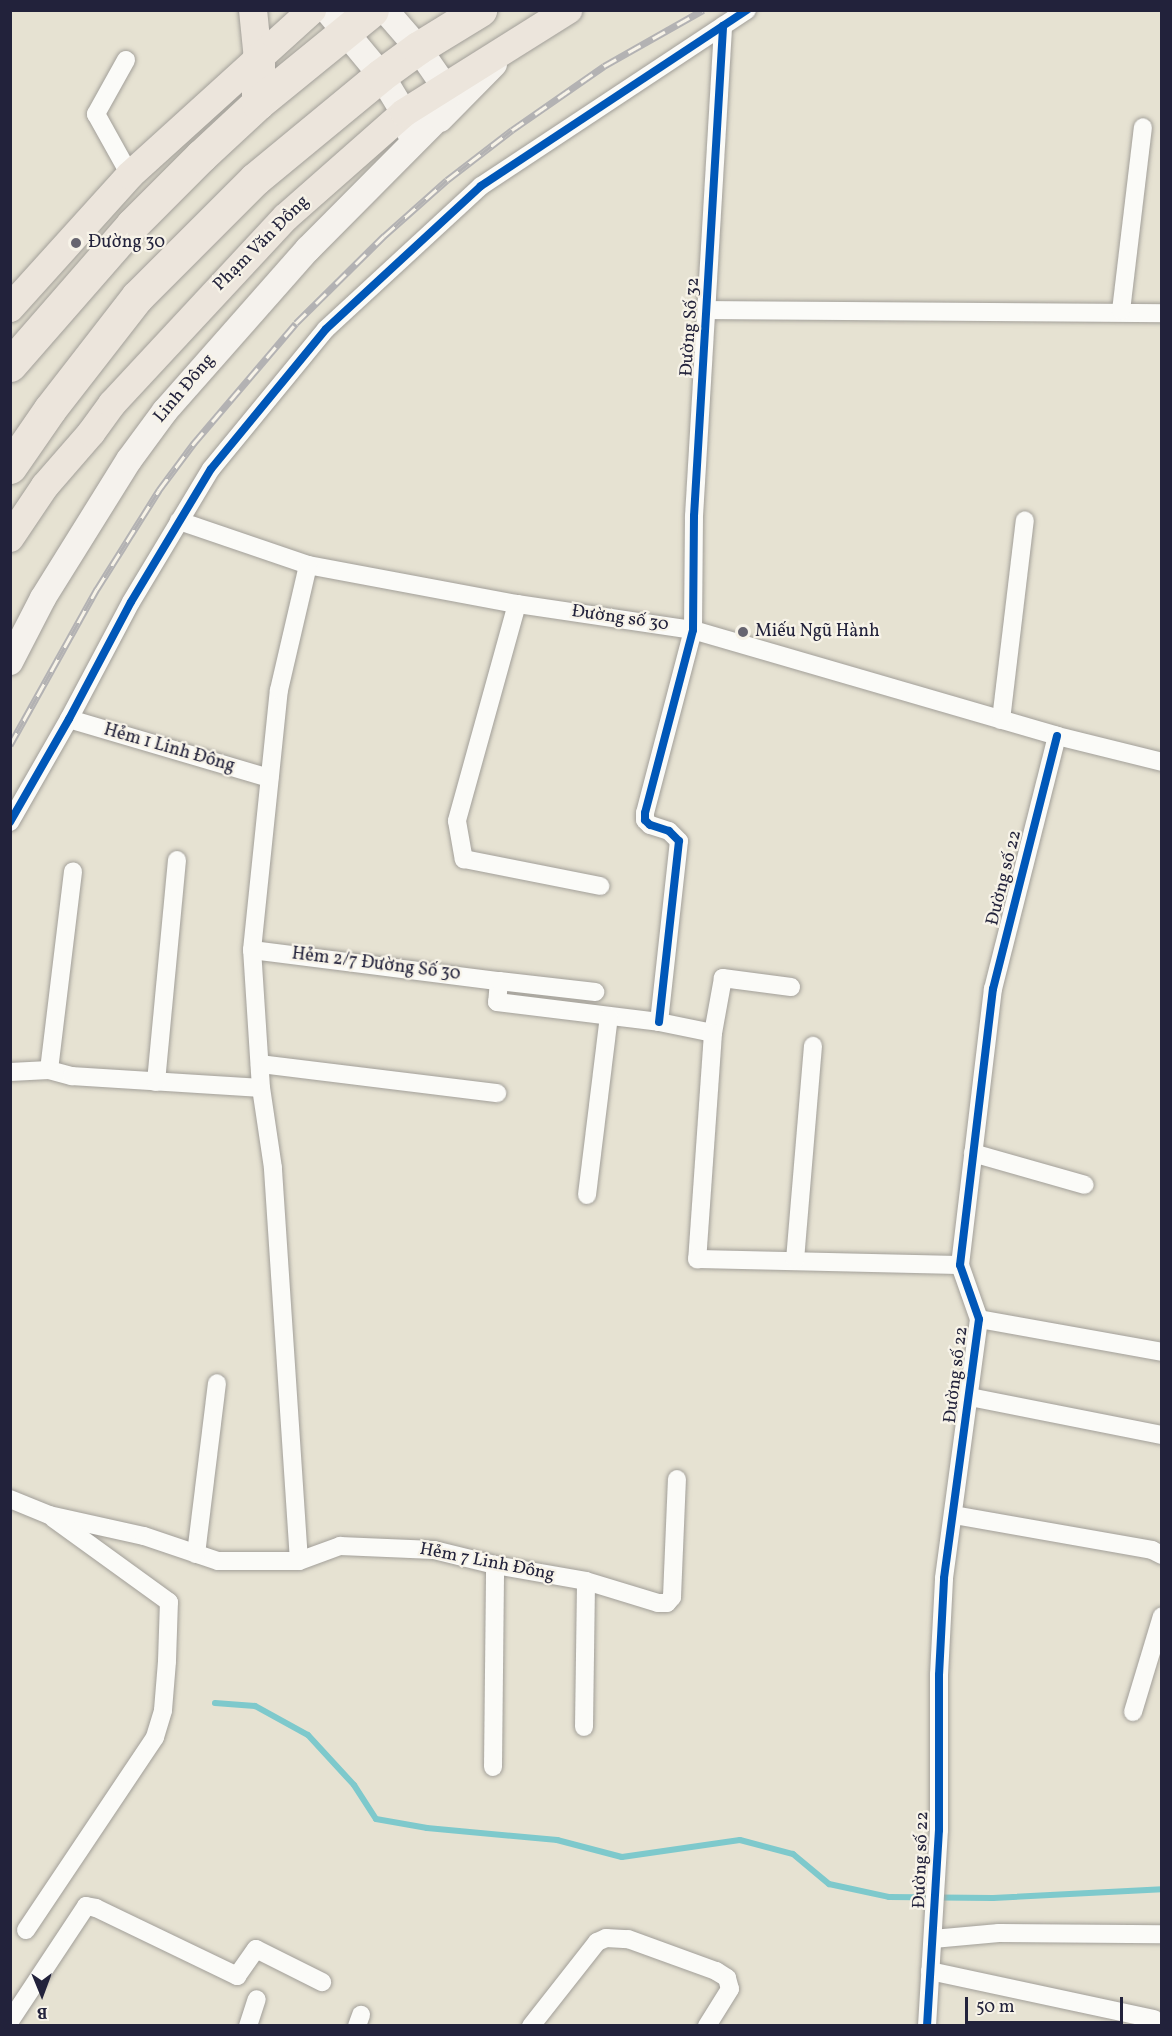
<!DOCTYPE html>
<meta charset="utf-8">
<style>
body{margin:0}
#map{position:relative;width:1172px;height:2036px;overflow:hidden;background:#e6e2d2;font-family:Vollkorn,serif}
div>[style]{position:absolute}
.stream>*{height:6px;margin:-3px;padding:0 3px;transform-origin:3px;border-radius:3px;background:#7ec9cc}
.roads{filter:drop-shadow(0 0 2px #a29f99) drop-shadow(0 0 2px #a29f99)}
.street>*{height:18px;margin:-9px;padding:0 9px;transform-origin:9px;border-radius:9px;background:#fbfbf8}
.secondary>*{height:26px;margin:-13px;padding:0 13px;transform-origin:13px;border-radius:13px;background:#f5f2ed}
.primary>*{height:28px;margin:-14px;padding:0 14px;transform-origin:14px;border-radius:14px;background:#ece5dc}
.highway>*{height:33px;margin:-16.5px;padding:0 16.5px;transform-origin:16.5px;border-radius:16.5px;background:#ece5dc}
.rail>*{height:7px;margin-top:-3.5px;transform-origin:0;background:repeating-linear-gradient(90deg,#f7f3e8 0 14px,#b3b2b3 0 28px);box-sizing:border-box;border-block:2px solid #b3b2b3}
.cycleway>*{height:8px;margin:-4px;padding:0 4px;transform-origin:4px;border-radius:4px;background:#0057b8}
.dots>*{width:16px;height:16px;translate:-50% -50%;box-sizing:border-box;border:3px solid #f7f3e8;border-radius:50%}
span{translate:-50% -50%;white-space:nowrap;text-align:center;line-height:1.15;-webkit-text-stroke:4.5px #f7f3e8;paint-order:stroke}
.poi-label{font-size:18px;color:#22223b}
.left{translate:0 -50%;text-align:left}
.street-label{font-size:18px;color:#22223b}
.frame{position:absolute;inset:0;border:12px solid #22223b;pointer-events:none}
.north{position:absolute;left:12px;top:1964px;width:60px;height:60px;-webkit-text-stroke:4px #f7f3e8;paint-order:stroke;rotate:179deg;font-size:16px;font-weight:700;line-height:24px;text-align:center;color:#22223b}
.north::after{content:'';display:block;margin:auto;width:21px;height:27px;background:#22223b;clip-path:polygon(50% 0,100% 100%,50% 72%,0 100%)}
.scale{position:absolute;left:965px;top:1997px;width:158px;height:27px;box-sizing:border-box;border:3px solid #22223b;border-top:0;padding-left:8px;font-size:18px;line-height:21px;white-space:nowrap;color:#22223b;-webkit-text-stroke:4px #f7f3e8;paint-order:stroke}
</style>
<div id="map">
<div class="stream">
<div style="left:215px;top:1703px;width:40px;rotate:4.3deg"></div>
<div style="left:255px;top:1706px;width:60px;rotate:28.7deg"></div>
<div style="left:308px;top:1735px;width:68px;rotate:47.4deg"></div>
<div style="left:354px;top:1785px;width:40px;rotate:57.1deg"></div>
<div style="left:376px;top:1819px;width:52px;rotate:10deg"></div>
<div style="left:427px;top:1828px;width:131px;rotate:5.3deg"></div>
<div style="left:557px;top:1840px;width:67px;rotate:14.7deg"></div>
<div style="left:622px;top:1857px;width:119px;rotate:-8.2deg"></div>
<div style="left:740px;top:1840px;width:55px;rotate:14.8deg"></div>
<div style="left:793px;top:1854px;width:47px;rotate:39.8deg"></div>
<div style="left:829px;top:1884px;width:61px;rotate:12.2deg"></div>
<div style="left:889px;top:1897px;width:104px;rotate:0.6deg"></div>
<div style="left:993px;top:1898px;width:169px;rotate:-3deg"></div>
</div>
<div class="roads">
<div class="street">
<div style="left:126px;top:60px;width:62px;rotate:119.1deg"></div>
<div style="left:96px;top:114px;width:70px;rotate:60.9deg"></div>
<div style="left:708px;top:310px;width:454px;rotate:0.4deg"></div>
<div style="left:1121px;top:311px;width:185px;rotate:-83.2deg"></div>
<div style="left:179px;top:521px;width:136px;rotate:18.8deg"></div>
<div style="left:308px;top:565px;width:213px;rotate:10.6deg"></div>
<div style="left:517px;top:604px;width:178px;rotate:8.4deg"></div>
<div style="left:693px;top:630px;width:379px;rotate:16.2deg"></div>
<div style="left:1057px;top:736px;width:108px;rotate:13.9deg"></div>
<div style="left:517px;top:604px;width:225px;rotate:105.5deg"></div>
<div style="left:457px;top:821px;width:39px;rotate:80deg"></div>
<div style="left:464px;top:859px;width:139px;rotate:11.2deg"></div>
<div style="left:69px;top:719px;width:209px;rotate:16.4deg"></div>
<div style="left:1001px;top:720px;width:201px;rotate:-83.2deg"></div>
<div style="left:10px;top:822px;width:119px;rotate:-60.2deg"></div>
<div style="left:69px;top:719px;width:132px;rotate:-62.1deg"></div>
<div style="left:131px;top:602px;width:155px;rotate:-59deg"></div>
<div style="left:211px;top:469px;width:181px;rotate:-50.6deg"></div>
<div style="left:326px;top:329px;width:211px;rotate:-42.7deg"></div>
<div style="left:481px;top:186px;width:319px;rotate:-33.5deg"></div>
<div style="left:252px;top:950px;width:249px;rotate:7.2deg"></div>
<div style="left:499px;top:981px;width:21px;rotate:95deg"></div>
<div style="left:497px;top:1002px;width:163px;rotate:7deg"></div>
<div style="left:659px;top:1022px;width:55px;rotate:11.5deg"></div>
<div style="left:499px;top:981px;width:97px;rotate:6.5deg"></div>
<div style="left:791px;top:987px;width:69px;rotate:-172.5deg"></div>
<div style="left:723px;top:978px;width:56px;rotate:100.3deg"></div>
<div style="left:713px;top:1033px;width:227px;rotate:94deg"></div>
<div style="left:697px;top:1259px;width:263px;rotate:1.3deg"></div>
<div style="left:659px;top:1022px;width:182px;rotate:-83.7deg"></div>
<div style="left:679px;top:841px;width:14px;rotate:-135deg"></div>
<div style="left:669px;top:831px;width:20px;rotate:-162deg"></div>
<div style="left:650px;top:825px;width:7px;rotate:-135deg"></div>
<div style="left:645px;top:820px;width:7px;rotate:-90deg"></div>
<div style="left:645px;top:813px;width:189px;rotate:-75.3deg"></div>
<div style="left:693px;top:630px;width:114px;rotate:-89.5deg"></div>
<div style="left:694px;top:516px;width:491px;rotate:-86.6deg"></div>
<div style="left:260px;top:1064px;width:239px;rotate:7deg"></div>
<div style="left:49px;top:1070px;width:200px;rotate:-83.1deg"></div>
<div style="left:10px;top:1072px;width:39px;rotate:-3deg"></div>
<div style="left:49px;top:1070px;width:24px;rotate:15deg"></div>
<div style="left:72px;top:1076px;width:189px;rotate:3.6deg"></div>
<div style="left:156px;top:1082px;width:223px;rotate:-84.6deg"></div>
<div style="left:973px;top:1153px;width:116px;rotate:15.9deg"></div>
<div style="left:587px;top:1195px;width:179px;rotate:-83deg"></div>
<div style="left:795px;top:1260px;width:215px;rotate:-85.2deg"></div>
<div style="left:979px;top:1319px;width:186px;rotate:10.2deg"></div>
<div style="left:970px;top:1397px;width:196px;rotate:11.2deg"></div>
<div style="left:10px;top:1499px;width:42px;rotate:22.3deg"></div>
<div style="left:49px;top:1515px;width:97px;rotate:12.5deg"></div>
<div style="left:144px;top:1536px;width:78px;rotate:18.7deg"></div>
<div style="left:218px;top:1561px;width:81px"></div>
<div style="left:299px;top:1561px;width:44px;rotate:-20.1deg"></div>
<div style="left:340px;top:1546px;width:94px;rotate:2.4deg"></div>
<div style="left:434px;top:1550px;width:63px;rotate:13.8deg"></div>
<div style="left:495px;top:1565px;width:92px;rotate:10deg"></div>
<div style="left:586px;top:1581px;width:75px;rotate:17deg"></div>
<div style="left:658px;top:1603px;width:9px"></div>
<div style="left:667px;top:1603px;width:8px;rotate:-50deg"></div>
<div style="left:672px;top:1597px;width:118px;rotate:-87.6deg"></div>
<div style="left:954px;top:1515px;width:201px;rotate:10deg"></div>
<div style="left:1152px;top:1550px;width:11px;rotate:27deg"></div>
<div style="left:196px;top:1554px;width:172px;rotate:-83deg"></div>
<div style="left:299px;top:1561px;width:394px;rotate:-93.8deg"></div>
<div style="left:273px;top:1168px;width:81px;rotate:-98.5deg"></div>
<div style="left:261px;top:1088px;width:138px;rotate:-93.7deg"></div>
<div style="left:252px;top:950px;width:261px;rotate:-84.1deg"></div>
<div style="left:279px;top:690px;width:128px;rotate:-76.9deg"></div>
<div style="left:1133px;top:1712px;width:100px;rotate:-73.2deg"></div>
<div style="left:584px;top:1727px;width:146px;rotate:-89.2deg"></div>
<div style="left:493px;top:1767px;width:202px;rotate:-89.4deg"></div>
<div style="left:26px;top:1930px;width:232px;rotate:-56.2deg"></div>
<div style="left:155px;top:1737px;width:28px;rotate:-73deg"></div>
<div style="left:163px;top:1710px;width:49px;rotate:-85.3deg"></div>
<div style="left:167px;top:1661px;width:59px;rotate:-88.1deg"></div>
<div style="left:169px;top:1602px;width:143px;rotate:-144.1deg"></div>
<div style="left:933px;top:1939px;width:66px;rotate:-5.2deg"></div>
<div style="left:999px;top:1933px;width:163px;rotate:0.4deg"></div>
<div style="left:930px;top:1971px;width:229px;rotate:12.1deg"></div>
<div style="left:10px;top:2021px;width:138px;rotate:-56.5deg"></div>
<div style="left:86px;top:1906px;width:10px;rotate:11deg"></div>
<div style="left:96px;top:1908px;width:157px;rotate:25.7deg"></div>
<div style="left:237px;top:1976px;width:33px;rotate:-55deg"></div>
<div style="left:256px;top:1949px;width:74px;rotate:26.6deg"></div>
<div style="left:248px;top:2026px;width:28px;rotate:-72deg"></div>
<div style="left:357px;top:2026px;width:12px;rotate:-70deg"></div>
<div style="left:531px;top:2026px;width:107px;rotate:-51.8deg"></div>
<div style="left:597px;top:1942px;width:10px;rotate:-24deg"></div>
<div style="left:606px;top:1938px;width:22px;rotate:3deg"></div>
<div style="left:628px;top:1939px;width:94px;rotate:20deg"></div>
<div style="left:716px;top:1971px;width:13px;rotate:32deg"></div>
<div style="left:727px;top:1978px;width:11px;rotate:75deg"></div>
<div style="left:730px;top:1989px;width:44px;rotate:121.9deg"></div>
<div style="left:927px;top:2026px;width:196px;rotate:-86.5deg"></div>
<div style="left:939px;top:1830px;width:155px;rotate:-90deg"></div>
<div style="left:939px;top:1675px;width:97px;rotate:-87deg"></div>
<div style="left:944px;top:1578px;width:261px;rotate:-82.3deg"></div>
<div style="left:979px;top:1319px;width:57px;rotate:-109.4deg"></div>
<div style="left:960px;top:1265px;width:278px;rotate:-83.2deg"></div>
<div style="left:993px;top:989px;width:261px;rotate:-75.8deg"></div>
</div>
<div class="secondary">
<div style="left:327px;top:10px;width:85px;rotate:50.3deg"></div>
<div style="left:381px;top:75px;width:44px;rotate:58.8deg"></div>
<div style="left:404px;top:113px;width:21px;rotate:73deg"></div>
<div style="left:440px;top:119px;width:77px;rotate:-45.5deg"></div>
<div style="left:10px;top:662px;width:72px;rotate:-62.7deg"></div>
<div style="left:43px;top:598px;width:163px;rotate:-58.1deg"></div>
<div style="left:129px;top:460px;width:61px;rotate:-53.7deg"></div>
<div style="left:165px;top:411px;width:216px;rotate:-48.6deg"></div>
<div style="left:308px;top:249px;width:187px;rotate:-45.2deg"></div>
<div style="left:440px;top:116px;width:20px;rotate:-72deg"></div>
<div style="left:446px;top:97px;width:10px;rotate:-96deg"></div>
<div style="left:445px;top:87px;width:47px;rotate:-124.7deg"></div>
<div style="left:418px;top:48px;width:50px;rotate:-131deg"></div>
</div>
<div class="primary">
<div style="left:253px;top:10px;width:49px;rotate:84.2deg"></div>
<div style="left:10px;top:308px;width:179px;rotate:-47.9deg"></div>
<div style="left:130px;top:175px;width:246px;rotate:-42.2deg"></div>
<div style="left:10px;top:538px;width:63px;rotate:-56.1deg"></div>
<div style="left:45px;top:486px;width:70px;rotate:-49deg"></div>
<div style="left:91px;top:433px;width:36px;rotate:-54deg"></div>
<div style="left:112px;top:404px;width:255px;rotate:-47.1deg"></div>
<div style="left:286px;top:217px;width:157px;rotate:-41.4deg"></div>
<div style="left:404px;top:113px;width:194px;rotate:-32.1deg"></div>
</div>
<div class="highway">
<div style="left:258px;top:59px;width:44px;rotate:90deg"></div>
<div style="left:10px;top:365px;width:186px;rotate:-48.9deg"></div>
<div style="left:132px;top:225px;width:98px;rotate:-45deg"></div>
<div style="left:201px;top:156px;width:78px;rotate:-42.9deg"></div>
<div style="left:258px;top:103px;width:147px;rotate:-39.2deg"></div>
<div style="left:10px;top:467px;width:70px;rotate:-55.4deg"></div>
<div style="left:50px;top:409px;width:142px;rotate:-52.2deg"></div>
<div style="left:137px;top:297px;width:167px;rotate:-45deg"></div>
<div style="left:255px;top:179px;width:163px;rotate:-39.5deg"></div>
<div style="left:381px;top:75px;width:46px;rotate:-36.1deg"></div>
<div style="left:418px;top:48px;width:73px;rotate:-31.5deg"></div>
</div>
</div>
<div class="rail">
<div style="left:10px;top:745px;width:179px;rotate:-60.9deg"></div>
<div style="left:97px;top:589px;width:117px;rotate:-57.9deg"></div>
<div style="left:159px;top:490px;width:59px;rotate:-53.3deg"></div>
<div style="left:194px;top:443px;width:157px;rotate:-49.6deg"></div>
<div style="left:296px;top:323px;width:124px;rotate:-44.7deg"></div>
<div style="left:384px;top:236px;width:84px;rotate:-41.6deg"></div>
<div style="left:447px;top:180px;width:82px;rotate:-37.6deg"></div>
<div style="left:512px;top:130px;width:112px;rotate:-34.8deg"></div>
<div style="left:604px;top:66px;width:114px;rotate:-29.5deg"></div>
</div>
<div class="cycleway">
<div style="left:10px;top:822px;width:119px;rotate:-60.2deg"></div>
<div style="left:69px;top:719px;width:132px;rotate:-62.1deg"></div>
<div style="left:131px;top:602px;width:155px;rotate:-59deg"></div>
<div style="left:211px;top:469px;width:181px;rotate:-50.6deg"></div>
<div style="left:326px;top:329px;width:211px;rotate:-42.7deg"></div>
<div style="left:481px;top:186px;width:319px;rotate:-33.5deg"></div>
<div style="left:659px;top:1022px;width:182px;rotate:-83.7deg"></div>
<div style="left:679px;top:841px;width:14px;rotate:-135deg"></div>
<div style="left:669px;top:831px;width:20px;rotate:-162deg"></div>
<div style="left:650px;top:825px;width:7px;rotate:-135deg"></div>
<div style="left:645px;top:820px;width:7px;rotate:-90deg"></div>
<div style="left:645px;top:813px;width:189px;rotate:-75.3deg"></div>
<div style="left:693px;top:630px;width:114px;rotate:-89.5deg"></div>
<div style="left:694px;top:516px;width:491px;rotate:-86.6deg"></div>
<div style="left:927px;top:2026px;width:196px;rotate:-86.5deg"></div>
<div style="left:939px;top:1830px;width:155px;rotate:-90deg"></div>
<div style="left:939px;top:1675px;width:97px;rotate:-87deg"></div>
<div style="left:944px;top:1578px;width:261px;rotate:-82.3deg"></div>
<div style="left:979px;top:1319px;width:57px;rotate:-109.4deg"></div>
<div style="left:960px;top:1265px;width:278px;rotate:-83.2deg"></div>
<div style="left:993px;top:989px;width:261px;rotate:-75.8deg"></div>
</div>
<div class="dots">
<div style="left:76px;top:243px;background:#676570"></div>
<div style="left:743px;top:632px;background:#676570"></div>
</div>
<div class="poi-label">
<span class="left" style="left:88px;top:243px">Đường 30</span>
<span class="left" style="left:755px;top:632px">Miếu Ngũ Hành</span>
</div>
<div class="street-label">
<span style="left:262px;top:244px;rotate:-45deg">Phạm Văn Đồng</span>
<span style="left:691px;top:327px;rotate:-86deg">Đường Số 32</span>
<span style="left:185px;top:389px;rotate:-50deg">Linh Đông</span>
<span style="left:620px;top:619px;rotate:8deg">Đường số 30</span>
<span style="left:169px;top:749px;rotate:16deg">Hẻm 1 Linh Đông</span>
<span style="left:1005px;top:878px;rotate:-76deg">Đường số 22</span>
<span style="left:376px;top:965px;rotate:7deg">Hẻm 2/7 Đường Số 30</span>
<span style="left:957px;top:1375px;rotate:-83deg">Đường số 22</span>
<span style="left:487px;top:1563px;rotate:11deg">Hẻm 7 Linh Đông</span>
<span style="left:922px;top:1860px;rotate:-88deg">Đường số 22</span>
</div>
<div class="frame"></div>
<div class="north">B</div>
<div class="scale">50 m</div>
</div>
